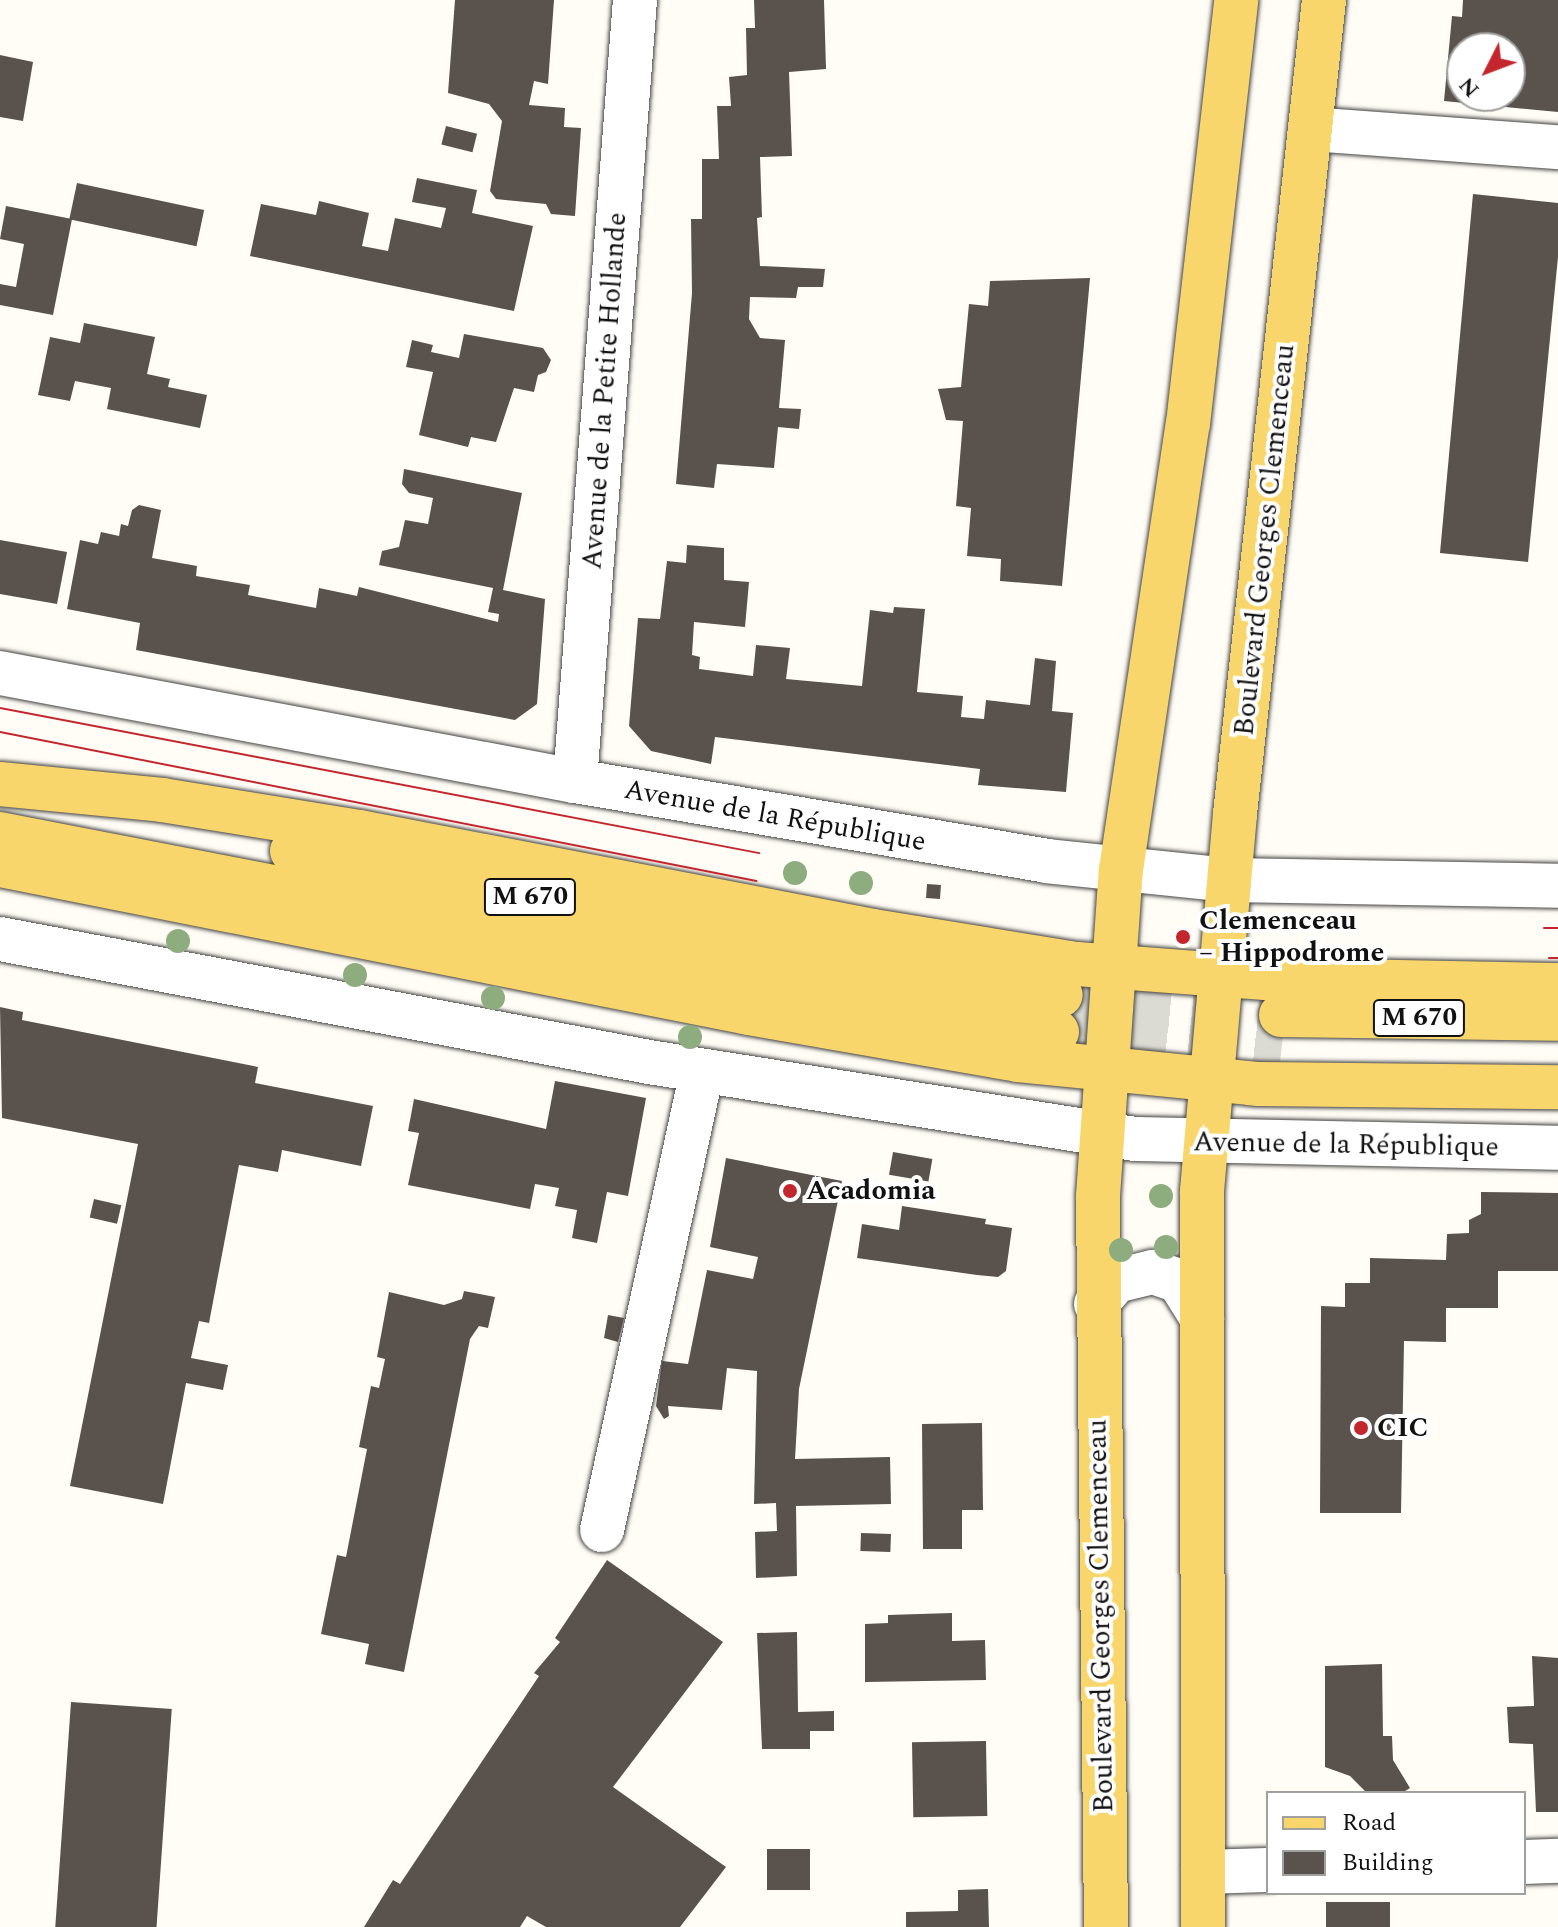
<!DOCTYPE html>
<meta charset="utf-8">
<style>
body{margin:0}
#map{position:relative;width:1558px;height:1927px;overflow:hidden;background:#fffdf5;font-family:Spectral,serif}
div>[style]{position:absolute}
.building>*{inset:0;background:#5a524d;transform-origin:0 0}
.major-tunnel>*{height:44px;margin-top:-22px;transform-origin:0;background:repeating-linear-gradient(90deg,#dbdad3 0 44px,transparent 0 66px)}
.roads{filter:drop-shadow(0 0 2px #444) drop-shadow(0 0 2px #444)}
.minor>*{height:44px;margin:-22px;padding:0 22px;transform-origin:22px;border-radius:22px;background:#fff}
.major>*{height:44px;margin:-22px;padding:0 22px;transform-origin:22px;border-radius:22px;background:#f9d66b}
.tram>*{height:2px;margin:-1px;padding:0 1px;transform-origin:1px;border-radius:1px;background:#c4262e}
.trees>*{width:24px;height:24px;margin:-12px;border-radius:50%;background:#8dad7f}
.dots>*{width:22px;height:22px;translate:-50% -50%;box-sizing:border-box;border:4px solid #fff;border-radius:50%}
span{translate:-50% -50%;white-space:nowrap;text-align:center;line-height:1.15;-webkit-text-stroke:8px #fff;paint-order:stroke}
.shield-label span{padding:2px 6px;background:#fff;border:2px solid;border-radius:6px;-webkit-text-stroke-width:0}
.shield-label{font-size:26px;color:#111;font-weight:700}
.street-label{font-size:28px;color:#111}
.poi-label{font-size:28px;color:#111;font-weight:700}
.left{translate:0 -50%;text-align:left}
.legend{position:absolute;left:1266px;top:1791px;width:260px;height:104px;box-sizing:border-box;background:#fff;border:2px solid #a0a0a0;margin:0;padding:10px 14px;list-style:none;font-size:24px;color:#111}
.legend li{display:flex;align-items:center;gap:16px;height:40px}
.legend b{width:40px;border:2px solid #a0a0a0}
.north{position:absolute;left:1446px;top:32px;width:80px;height:80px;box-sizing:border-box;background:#fff;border:2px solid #a0a0a0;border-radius:50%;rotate:228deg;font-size:22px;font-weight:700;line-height:32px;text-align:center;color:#111}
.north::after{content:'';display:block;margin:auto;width:28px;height:36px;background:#c4262e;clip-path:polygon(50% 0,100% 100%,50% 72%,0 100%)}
</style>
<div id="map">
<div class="building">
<div style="clip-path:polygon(455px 0,554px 0,548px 84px,534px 81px,529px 105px,565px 108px,564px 127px,581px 128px,575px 216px,551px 214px,546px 204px,496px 199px,490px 191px,502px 121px,489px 104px,448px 93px)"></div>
<div style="clip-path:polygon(754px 0,824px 0,826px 69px,789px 72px,792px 156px,760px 157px,762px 217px,757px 218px,760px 266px,825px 269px,823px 287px,798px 287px,796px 298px,750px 297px,749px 319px,760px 338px,785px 340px,779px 408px,801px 409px,799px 429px,778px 427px,774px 468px,717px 464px,714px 488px,676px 484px,692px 293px,691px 219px,702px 219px,702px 159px,719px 159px,717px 106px,731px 106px,729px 77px,747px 75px,746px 28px,755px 28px)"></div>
<div style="clip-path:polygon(evenodd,1463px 0,1558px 0,1558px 112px,1444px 101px,1452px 16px,1462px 17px,1463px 0,1462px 48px,1510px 48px,1510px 96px,1462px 96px,1462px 48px)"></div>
<div style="clip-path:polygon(0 55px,33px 62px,23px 121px,0 117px)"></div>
<div style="left:446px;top:126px;width:32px;height:19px;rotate:14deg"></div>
<div style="clip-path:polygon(417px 178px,477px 190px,472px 213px,533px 226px,514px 311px,250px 256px,261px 204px,316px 215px,319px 201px,369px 213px,362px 246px,388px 251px,395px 218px,441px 228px,446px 208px,412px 202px)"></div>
<div style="left:77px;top:183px;width:130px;height:37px;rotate:12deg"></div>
<div style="clip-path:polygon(1473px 194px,1558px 203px,1558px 257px,1528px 562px,1440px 553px)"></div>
<div style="clip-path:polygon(6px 206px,72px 219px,53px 315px,0 305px,0 284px,16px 287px,24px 244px,0 239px)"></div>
<div style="clip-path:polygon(1090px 278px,1062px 586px,1000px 581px,1001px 559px,967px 556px,971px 508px,956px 506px,963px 421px,946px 420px,938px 389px,961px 387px,969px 304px,988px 306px,990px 281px)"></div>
<div style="clip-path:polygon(84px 323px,155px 337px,147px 374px,170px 379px,168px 387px,207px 395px,200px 428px,107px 409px,111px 388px,75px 381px,70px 401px,38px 395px,50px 337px,80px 343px)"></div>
<div style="clip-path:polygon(464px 334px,543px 348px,551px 360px,546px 372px,538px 375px,534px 392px,514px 388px,496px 442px,471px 437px,468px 447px,419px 435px,433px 372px,406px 367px,412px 340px,433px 345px,431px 352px,459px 358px)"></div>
<div style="clip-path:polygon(404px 469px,522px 493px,503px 590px,545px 599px,537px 704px,515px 720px,136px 650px,140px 623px,67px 609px,80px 540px,98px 544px,101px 532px,119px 536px,121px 524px,128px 526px,132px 510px,139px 505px,161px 510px,152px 558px,197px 566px,196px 576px,250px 585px,248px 595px,316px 608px,319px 588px,357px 596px,359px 587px,498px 622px,499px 614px,488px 612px,493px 588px,379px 565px,382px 551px,399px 547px,405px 520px,428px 524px,433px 498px,409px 493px,402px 484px)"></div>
<div style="clip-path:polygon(0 540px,67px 552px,57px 604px,0 594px)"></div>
<div style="clip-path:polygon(687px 545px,724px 548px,724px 580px,749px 582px,745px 627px,694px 622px,692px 655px,700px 657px,699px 669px,753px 676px,756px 645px,790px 648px,786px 679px,862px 686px,870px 610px,893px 613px,894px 607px,925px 609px,917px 692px,963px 696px,961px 717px,984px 719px,986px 700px,1030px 705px,1035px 658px,1056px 661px,1052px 711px,1073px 713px,1066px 792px,978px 785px,980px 769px,715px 737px,711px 764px,651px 751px,629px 726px,638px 618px,660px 619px,667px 561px,686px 563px)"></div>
<div style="left:927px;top:884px;width:14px;height:14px;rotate:4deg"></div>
<div style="clip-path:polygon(0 1007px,23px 1012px,22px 1020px,258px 1067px,255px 1083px,373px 1106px,361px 1166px,282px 1150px,278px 1172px,239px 1165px,209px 1323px,199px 1321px,191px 1358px,228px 1365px,223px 1390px,186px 1383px,163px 1504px,70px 1486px,138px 1144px,2px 1118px)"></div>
<div style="clip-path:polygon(555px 1081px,646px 1098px,628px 1196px,607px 1192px,597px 1243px,572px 1238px,577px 1210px,555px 1206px,559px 1188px,535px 1184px,530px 1209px,408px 1185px,419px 1133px,408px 1131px,414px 1099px,546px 1129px)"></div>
<div style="left:893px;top:1152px;width:40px;height:23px;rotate:10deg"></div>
<div style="clip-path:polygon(726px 1158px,842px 1181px,799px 1389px,795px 1459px,890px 1457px,891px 1504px,796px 1506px,797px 1576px,756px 1578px,755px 1532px,777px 1531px,776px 1503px,754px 1504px,757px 1371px,727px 1368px,722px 1410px,668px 1406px,669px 1416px,664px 1419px,656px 1406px,662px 1361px,688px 1364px,707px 1270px,753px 1279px,758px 1257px,710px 1247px)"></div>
<div style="clip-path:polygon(1481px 1192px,1558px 1193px,1558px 1271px,1498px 1271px,1498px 1308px,1446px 1308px,1446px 1342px,1404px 1341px,1401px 1513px,1320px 1513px,1321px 1306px,1345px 1307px,1345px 1283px,1370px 1283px,1370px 1258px,1446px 1260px,1447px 1234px,1469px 1233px,1469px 1220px,1481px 1214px)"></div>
<div style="left:94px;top:1199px;width:28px;height:19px;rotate:13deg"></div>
<div style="clip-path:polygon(902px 1206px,986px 1219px,985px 1224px,1012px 1228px,1006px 1271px,998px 1277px,977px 1275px,857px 1258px,862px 1224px,899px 1230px)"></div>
<div style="clip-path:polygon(464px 1291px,495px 1297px,488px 1328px,479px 1326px,470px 1339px,404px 1672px,365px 1664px,369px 1644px,321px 1634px,337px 1555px,346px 1557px,367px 1449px,359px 1447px,371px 1386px,379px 1388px,385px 1359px,377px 1357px,389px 1292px,444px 1305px,462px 1299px)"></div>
<div style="clip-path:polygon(608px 1315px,624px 1318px,618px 1342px,604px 1338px)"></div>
<div style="clip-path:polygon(982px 1423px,983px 1510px,962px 1510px,962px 1549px,923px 1549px,922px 1424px)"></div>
<div style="left:861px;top:1533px;width:30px;height:18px;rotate:2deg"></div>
<div style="clip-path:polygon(607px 1560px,723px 1642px,613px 1787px,726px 1867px,680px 1927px,546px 1927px,527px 1916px,520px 1927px,364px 1927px,393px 1880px,400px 1884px,539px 1676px,534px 1673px,560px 1642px,555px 1638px)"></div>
<div style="clip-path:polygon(952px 1613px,952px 1641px,985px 1640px,986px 1680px,865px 1682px,865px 1624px,888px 1623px,888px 1615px)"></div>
<div style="clip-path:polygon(797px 1632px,798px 1712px,834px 1711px,834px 1731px,810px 1731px,810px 1749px,762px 1749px,757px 1633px)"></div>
<div style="clip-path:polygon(1532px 1656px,1558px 1658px,1558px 1812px,1536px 1812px,1533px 1744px,1509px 1743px,1507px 1707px,1534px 1706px)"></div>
<div style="clip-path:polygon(1382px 1664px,1383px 1736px,1392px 1736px,1393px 1760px,1410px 1788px,1402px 1793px,1367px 1793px,1350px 1776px,1325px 1767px,1325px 1666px)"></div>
<div style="left:71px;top:1702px;width:101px;height:226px;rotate:4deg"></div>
<div style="left:986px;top:1741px;width:75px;height:74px;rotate:89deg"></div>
<div style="left:810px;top:1849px;width:41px;height:43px;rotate:90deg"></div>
<div style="clip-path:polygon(988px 1889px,989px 1927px,906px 1927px,906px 1912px,958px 1911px,958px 1890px)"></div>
<div style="left:1326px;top:1902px;width:64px;height:25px"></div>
</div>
<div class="major-tunnel">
<div style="left:1061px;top:995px;width:221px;rotate:5.2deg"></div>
<div style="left:1057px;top:1032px;width:225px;rotate:6.1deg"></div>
</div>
<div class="roads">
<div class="minor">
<div style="left:1310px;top:129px;width:249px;rotate:4.2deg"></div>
<div style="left:0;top:673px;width:585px;rotate:10.64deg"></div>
<div style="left:575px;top:781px;width:478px;rotate:9.6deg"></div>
<div style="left:1046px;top:861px;width:185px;rotate:5.9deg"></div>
<div style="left:1230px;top:880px;width:328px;rotate:1deg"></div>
<div style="left:575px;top:781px;width:783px;rotate:-85.61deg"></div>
<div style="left:0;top:939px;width:661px;rotate:10.73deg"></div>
<div style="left:649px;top:1062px;width:492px;rotate:9deg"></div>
<div style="left:1135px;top:1139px;width:423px;rotate:1.2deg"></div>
<div style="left:1096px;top:1304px;width:30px;rotate:-49deg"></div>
<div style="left:1116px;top:1281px;width:38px;rotate:-14deg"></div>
<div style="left:1153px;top:1272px;width:28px;rotate:19deg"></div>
<div style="left:1179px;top:1281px;width:44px;rotate:58.1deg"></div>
<div style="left:602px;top:1530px;width:470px;rotate:-77.7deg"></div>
<div style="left:1524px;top:1862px;width:34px;rotate:-2deg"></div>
<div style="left:1203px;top:1872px;width:65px;rotate:-1.8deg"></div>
</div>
<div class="major">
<div style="left:0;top:784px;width:163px;rotate:5.6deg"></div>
<div style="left:162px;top:800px;width:201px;rotate:9.2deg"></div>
<div style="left:360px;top:832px;width:522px;rotate:10.92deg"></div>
<div style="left:873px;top:931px;width:207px;rotate:9.2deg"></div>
<div style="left:1077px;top:964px;width:214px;rotate:4.3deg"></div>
<div style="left:1290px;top:980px;width:268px;rotate:1.1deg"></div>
<div style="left:0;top:834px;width:735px;rotate:10.97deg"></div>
<div style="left:722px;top:974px;width:340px;rotate:9.8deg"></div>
<div style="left:292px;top:851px;width:782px;rotate:10.61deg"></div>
<div style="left:0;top:865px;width:763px;rotate:11.18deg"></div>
<div style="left:749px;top:1013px;width:273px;rotate:9.9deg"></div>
<div style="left:1018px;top:1060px;width:242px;rotate:5.7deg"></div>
<div style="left:1259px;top:1084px;width:299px;rotate:0.6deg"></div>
<div style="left:1281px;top:1015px;width:277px;rotate:0.8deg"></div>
<div style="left:1106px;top:1927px;width:731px;rotate:-90.63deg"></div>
<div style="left:1098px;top:1196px;width:327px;rotate:-86deg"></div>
<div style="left:1121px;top:870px;width:451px;rotate:-81.5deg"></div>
<div style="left:1188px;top:424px;width:427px;rotate:-83.5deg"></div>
<div style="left:1203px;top:1927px;width:736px;rotate:-90.08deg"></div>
<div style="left:1202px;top:1191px;width:378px;rotate:-85deg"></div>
<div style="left:1235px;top:814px;width:819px;rotate:-83.76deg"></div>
</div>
</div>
<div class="tram">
<div style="left:0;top:708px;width:773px;rotate:10.82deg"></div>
<div style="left:0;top:732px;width:771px;rotate:11.15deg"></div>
<div style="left:1544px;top:928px;width:14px"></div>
<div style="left:1549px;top:958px;width:9px"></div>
</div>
<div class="trees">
<div style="left:795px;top:873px"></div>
<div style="left:861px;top:883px"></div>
<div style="left:178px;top:941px"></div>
<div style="left:355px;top:975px"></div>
<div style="left:493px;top:998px"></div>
<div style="left:690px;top:1037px"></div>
<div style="left:1161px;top:1196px"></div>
<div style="left:1166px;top:1247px"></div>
<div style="left:1121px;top:1250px"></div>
</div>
<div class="dots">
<div style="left:1183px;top:937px;background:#c4262e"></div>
<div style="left:790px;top:1191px;background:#c4262e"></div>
<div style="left:1361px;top:1428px;background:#c4262e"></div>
</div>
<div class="shield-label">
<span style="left:530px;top:897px">M 670</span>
<span style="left:1419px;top:1018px">M 670</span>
</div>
<div class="street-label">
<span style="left:605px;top:391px;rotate:-86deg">Avenue de la Petite Hollande</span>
<span style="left:1265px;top:540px;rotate:-84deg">Boulevard Georges Clemenceau</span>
<span style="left:775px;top:816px;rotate:10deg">Avenue de la République</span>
<span style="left:1346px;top:1145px;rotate:1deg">Avenue de la République</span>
<span style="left:1101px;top:1616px;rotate:-91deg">Boulevard Georges Clemenceau</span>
</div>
<div class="poi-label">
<span class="left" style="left:1199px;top:937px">Clemenceau<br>– Hippodrome</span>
<span class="left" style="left:806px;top:1191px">Acadomia</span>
<span class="left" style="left:1377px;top:1428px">CIC</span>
</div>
<ul class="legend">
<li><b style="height:10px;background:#f9d66b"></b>Road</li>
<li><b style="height:22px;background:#5a524d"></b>Building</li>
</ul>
<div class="north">N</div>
</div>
